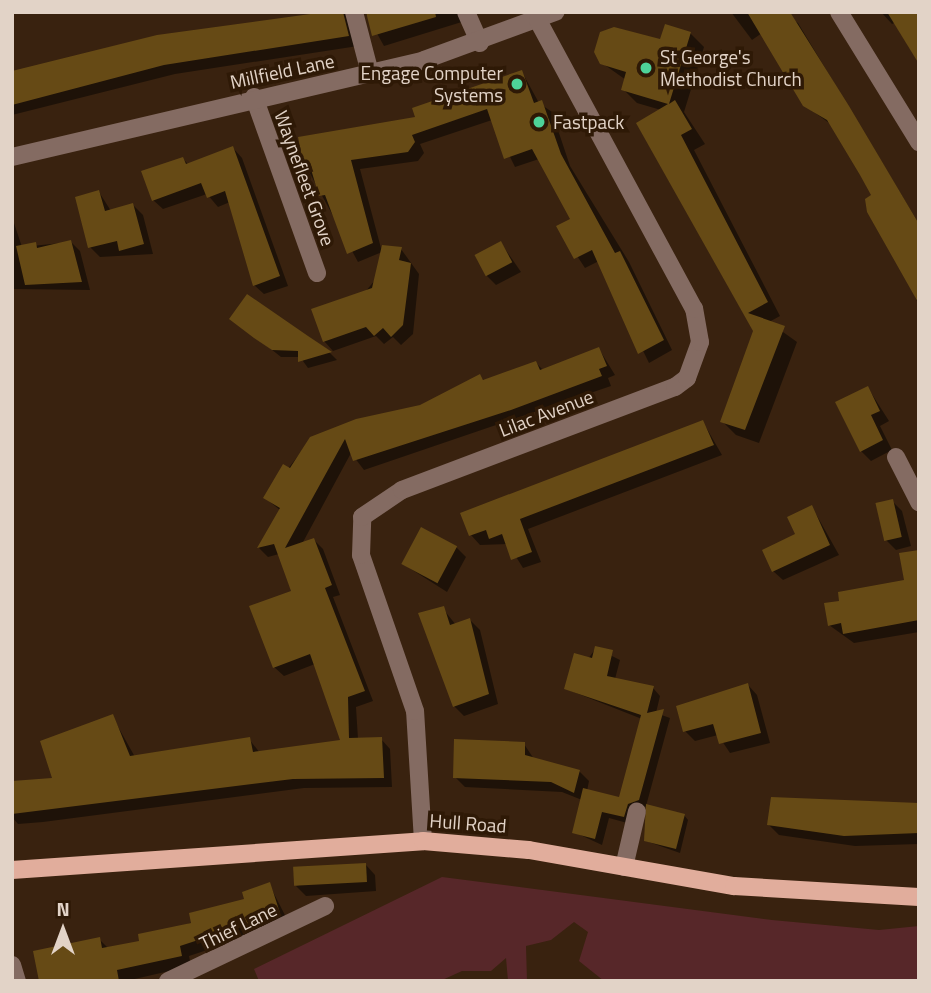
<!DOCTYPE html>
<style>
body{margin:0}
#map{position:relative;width:931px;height:993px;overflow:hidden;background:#39220f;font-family:"Titillium Web",sans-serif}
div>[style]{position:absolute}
.green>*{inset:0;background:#572729}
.shadow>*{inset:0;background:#0007}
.building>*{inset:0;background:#664a15;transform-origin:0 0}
.minor>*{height:18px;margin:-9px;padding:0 9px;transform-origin:9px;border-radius:9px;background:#846b62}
.major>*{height:18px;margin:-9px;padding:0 9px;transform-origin:9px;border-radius:9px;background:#e1ad9c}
.dots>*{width:19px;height:19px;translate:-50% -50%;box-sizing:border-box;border:4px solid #2e1906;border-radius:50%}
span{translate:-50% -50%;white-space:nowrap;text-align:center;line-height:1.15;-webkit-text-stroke:7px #2e1906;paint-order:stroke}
.poi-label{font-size:19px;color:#e2d3c7}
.left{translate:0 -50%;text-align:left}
.right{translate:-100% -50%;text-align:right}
.street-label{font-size:19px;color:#e2d3c7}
.frame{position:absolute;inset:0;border:14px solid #e2d3c7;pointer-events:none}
.north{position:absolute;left:28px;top:895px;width:70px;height:70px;-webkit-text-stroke:5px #2e1906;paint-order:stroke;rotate:0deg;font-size:19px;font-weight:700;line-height:28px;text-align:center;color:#e2d3c7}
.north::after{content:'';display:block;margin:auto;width:24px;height:32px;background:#e2d3c7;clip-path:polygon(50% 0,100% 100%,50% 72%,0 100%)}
</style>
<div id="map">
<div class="green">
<div style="clip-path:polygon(442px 877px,772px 920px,879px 930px,919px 926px,919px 981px,604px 981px,579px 961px,588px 932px,574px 922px,551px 940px,526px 946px,527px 981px,508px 981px,506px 958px,491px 971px,462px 971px,440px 981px,259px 981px,254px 969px)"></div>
</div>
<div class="shadow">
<div style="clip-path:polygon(327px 12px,350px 12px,358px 46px,175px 74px,12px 115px,12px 73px)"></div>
<div style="clip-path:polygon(365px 12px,472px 12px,465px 21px,384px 46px)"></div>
<div style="clip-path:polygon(731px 12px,780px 12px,798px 23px,919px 224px,919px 306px,873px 195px,832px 125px,804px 105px,762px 33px,752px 40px)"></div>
<div style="clip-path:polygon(881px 12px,919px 12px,892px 24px)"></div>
<div style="clip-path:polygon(690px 33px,704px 47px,684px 112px,705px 144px,694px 150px,780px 316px,769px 322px,797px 342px,759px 443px,736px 435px,722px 421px,755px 331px,661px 110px,637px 103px,623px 89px,626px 80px,602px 63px)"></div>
<div style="clip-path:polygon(522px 72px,539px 103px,552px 112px,570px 166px,629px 262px,672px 350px,649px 363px,599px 261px,585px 268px,558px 227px,572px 219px,539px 159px,515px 167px,492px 120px,420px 144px,424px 153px,418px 161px,360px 169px,382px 252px,358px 262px,306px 166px)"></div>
<div style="clip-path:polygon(233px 148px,242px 158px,288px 286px,264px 294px,254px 285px,230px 202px,218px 207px,207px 194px,163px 209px,153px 200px,183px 159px,189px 165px)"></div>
<div style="clip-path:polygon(99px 192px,111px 211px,133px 205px,143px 215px,153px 254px,100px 257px,90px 247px)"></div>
<div style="clip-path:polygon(12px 217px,22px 247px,71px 242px,80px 251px,90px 290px,12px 289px)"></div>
<div style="clip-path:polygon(501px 243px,521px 272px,496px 285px,486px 275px)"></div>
<div style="clip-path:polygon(401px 249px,419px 274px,413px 334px,401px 345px,393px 337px,384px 344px,376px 336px,333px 351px,324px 341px)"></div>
<div style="clip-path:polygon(247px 296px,330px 353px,337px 360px,308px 368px,300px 357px,281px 357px,237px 322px)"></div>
<div style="clip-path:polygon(599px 349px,615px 375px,608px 378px,611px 386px,364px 470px,351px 453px,302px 544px,314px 540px,323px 549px,340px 595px,333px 597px,373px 701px,356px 707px,358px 739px,381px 739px,390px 749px,392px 787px,304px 788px,43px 822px,18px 824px,12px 817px,12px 783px,54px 779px,112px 716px,135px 757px,249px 739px,260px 753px,342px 741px,315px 664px,284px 676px,274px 667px,293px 592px,279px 554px,268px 557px,259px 548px,280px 510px,265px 498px,312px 438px,421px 406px,480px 377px,485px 381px,536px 363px,544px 371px)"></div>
<div style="clip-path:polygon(868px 388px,889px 421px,880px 426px,892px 450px,871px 461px,861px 451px)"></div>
<div style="clip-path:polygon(703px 422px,722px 455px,528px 529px,541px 562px,523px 568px,508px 544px,480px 545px,471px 535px)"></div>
<div style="clip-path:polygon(892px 501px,902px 511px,911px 546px,896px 550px,886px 540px)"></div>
<div style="clip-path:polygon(812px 507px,839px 555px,783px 580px,773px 571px)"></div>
<div style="clip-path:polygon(456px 547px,466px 557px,447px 592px,403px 564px)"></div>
<div style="clip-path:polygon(919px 552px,919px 632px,854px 643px,829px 625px,841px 602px,906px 581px)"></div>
<div style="clip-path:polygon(444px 610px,456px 625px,470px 620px,480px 630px,498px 704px,464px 716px,454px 706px)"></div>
<div style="clip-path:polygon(596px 648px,620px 660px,615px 679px,653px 688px,660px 696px,656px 713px,670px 718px,646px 806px,684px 815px,688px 820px,680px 853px,646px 841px,647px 806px,635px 811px,631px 824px,609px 818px,602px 845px,574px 832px,582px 800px,562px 792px,465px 787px,455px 777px,524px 744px,534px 759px,579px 771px,589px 781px,587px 791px,620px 799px,642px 719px,566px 689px)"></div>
<div style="clip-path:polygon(748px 685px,757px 695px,770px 743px,730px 753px,718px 735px,695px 741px,685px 731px)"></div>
<div style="clip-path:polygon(919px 795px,919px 844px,855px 846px,779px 835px,769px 825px,917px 805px)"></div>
<div style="clip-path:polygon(366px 865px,375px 875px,376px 891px,306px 896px,296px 886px)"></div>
<div style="clip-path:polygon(269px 884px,289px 923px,189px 956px,191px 966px,126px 981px,40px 981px,99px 939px,109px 949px,141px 942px,247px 901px)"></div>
</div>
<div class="building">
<div style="clip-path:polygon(325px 12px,343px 12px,349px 36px,164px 65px,12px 105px,12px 71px,157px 35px)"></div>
<div style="clip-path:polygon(366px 12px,435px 12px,436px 17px,372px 36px)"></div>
<div style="clip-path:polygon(747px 12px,790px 12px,849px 106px,919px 224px,919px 304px,867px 212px,865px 199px,871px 195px,860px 175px,827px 120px,803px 106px)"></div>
<div style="clip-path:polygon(887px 12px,919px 12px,919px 64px)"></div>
<div style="clip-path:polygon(665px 24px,691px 32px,669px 104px,675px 100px,692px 129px,681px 135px,768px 302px,748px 313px,785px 326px,745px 430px,720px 422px,753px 331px,636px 123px,668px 104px,621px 90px,626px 72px,600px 64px,594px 52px,600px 32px,614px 27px,660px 39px)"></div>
<div style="clip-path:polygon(522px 70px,534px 103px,542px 100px,561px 154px,615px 253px,620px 251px,664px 340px,638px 354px,592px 250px,574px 259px,556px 226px,570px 219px,532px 149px,504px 159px,487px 109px,412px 135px,415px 142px,408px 152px,351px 160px,373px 243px,347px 254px,325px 195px,319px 196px,310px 166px,304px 167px,298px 137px,415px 117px,412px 108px)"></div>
<div style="clip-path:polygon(233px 146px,280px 276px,253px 286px,225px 191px,207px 198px,201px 183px,152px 201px,141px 171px,183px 157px,186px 164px)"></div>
<div style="clip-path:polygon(99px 190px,105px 211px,133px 203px,144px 244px,119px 251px,117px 241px,88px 248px,75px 197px)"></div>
<div style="clip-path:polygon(71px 240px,82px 282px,25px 285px,16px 246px,36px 242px,37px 248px)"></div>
<div style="left:501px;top:241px;width:24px;height:30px;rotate:62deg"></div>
<div style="clip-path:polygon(382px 245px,402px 247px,399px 260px,411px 263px,403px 325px,391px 337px,383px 328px,374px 336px,366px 327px,323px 342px,311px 309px,372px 288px)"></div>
<div style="clip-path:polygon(247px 294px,308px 336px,332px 352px,298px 362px,298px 351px,272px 350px,254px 338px,229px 319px)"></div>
<div style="clip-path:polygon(599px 347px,607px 366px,599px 369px,602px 376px,511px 410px,353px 461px,345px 439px,285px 548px,314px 538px,332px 585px,325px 588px,365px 691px,348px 697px,349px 738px,382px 737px,384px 778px,293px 779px,12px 814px,12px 781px,52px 778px,40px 741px,113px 714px,130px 756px,250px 737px,253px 752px,340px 740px,310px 654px,273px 668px,249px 606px,291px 591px,274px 544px,257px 548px,280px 508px,263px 498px,283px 464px,290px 468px,310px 437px,356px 419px,420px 405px,480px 374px,483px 380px,536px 361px,540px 370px)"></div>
<div style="clip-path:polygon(868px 386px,880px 411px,871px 415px,883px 440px,860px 452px,835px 402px)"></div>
<div style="clip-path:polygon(703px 420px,714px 445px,520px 519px,532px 552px,511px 560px,502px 534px,489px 539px,486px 530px,469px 536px,460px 513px)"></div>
<div style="left:893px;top:499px;width:39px;height:18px;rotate:77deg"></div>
<div style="clip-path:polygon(812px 505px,830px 545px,772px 572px,762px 550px,795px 534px,787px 517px)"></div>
<div style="left:421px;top:527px;width:41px;height:42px;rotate:28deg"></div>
<div style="clip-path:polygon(919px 550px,919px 620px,843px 634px,841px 623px,828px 626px,824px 603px,839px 601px,838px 592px,904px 580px,899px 553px)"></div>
<div style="clip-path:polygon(444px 606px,450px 625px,470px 618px,489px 694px,453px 707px,418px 613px)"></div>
<div style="clip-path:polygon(595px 646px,613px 650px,607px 676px,654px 686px,647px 713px,664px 709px,639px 800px,628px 804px,624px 817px,602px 812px,595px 839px,572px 833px,583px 788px,619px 797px,641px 715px,564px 689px,574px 653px,592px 658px)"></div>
<div style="clip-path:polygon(748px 683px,761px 733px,719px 744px,713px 724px,683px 732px,676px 706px)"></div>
<div style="clip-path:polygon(454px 739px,525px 742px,525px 755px,580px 770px,574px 793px,551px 782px,453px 778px)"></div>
<div style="clip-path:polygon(771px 797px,919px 803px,919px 833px,844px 836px,767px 825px)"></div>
<div style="clip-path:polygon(646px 804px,685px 814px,676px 849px,644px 841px)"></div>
<div style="left:366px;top:863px;width:19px;height:73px;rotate:87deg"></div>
<div style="clip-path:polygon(270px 882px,280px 913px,180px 946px,182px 956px,117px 970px,119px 981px,39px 981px,33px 951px,100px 937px,102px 948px,139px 941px,138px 934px,191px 923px,189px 913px,244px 899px,242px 892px)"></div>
</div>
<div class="minor">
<div style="left:354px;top:12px;width:63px;rotate:75.3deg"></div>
<div style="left:466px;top:12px;width:34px;rotate:66deg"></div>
<div style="left:839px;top:12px;width:153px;rotate:58.4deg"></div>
<div style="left:254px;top:97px;width:187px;rotate:70.3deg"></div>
<div style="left:12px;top:157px;width:423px;rotate:-13.2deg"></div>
<div style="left:424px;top:60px;width:140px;rotate:-20.1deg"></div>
<div style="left:896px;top:457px;width:51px;rotate:62.9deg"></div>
<div style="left:423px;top:841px;width:130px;rotate:-93.5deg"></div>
<div style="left:415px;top:711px;width:165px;rotate:-109.1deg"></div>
<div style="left:361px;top:555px;width:38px;rotate:-88deg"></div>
<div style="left:362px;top:517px;width:48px;rotate:-34deg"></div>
<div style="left:402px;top:490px;width:292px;rotate:-20.7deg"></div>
<div style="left:675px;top:387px;width:15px;rotate:-37deg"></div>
<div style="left:687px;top:378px;width:38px;rotate:-70deg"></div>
<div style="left:700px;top:342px;width:34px;rotate:-100deg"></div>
<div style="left:694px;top:309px;width:328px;rotate:-118.4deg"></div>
<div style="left:624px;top:867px;width:57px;rotate:-76.9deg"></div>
<div style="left:12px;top:965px;width:17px;rotate:73deg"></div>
<div style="left:168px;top:981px;width:174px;rotate:-25.5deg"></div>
</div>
<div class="major">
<div style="left:12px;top:870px;width:412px;rotate:-4deg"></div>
<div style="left:423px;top:841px;width:106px;rotate:4.9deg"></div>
<div style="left:529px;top:850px;width:208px;rotate:10deg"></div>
<div style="left:734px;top:886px;width:185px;rotate:3.4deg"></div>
</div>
<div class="dots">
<div style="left:646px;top:68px;background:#4ed399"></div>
<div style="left:517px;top:84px;background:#4ed399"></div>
<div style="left:539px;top:122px;background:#4ed399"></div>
</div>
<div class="poi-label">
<span class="left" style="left:660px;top:68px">St George's<br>Methodist Church</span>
<span class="right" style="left:503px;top:84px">Engage Computer<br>Systems</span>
<span class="left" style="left:553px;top:122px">Fastpack</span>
</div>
<div class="street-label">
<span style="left:282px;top:71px;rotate:-12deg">Millfield Lane</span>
<span style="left:305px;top:178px;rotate:70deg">Waynefleet Grove</span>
<span style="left:546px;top:413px;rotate:-21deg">Lilac Avenue</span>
<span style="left:468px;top:823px;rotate:4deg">Hull Road</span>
<span style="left:238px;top:926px;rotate:-26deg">Thief Lane</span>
</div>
<div class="frame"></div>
<div class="north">N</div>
</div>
